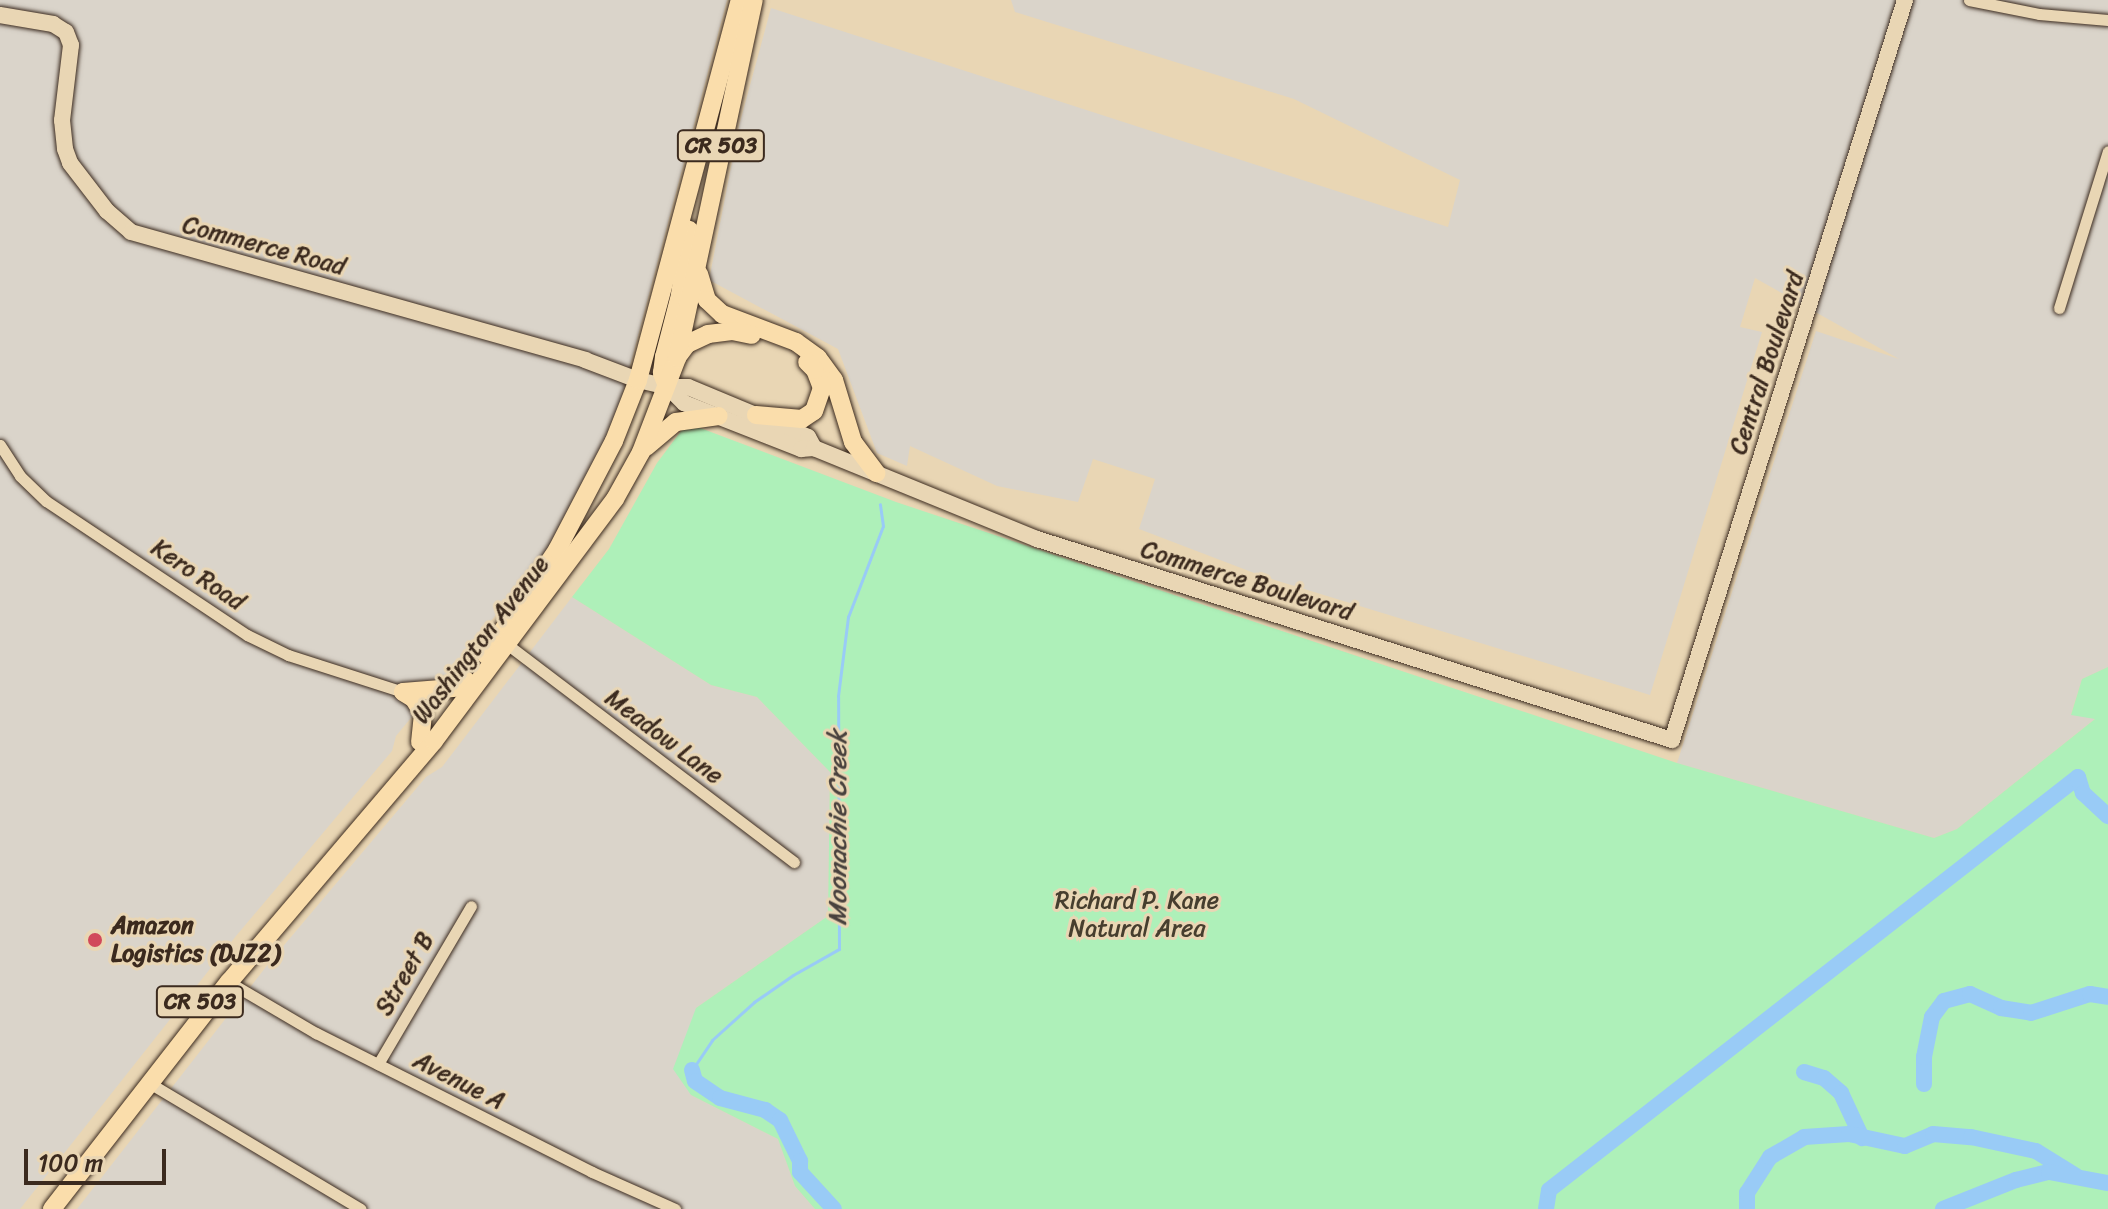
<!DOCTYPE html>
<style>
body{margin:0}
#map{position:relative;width:2108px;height:1209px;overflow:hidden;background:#e9d6b4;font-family:Sriracha,sans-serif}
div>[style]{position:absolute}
.built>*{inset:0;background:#dad4ca}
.green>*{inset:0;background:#aef0b9}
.stream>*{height:3px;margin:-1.5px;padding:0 1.5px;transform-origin:1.5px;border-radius:1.5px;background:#99cbf6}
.river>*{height:16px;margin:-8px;padding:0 8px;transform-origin:8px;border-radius:8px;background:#99cbf6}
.roads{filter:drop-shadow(0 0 2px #3b2a1e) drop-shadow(0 0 2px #3b2a1e)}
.street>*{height:11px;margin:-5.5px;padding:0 5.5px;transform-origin:5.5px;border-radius:5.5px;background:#e9d6b4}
.secondary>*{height:16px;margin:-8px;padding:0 8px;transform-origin:8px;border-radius:8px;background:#e9d6b4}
.primary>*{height:18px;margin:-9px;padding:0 9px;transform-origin:9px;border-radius:9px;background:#faddab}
.dots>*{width:22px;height:22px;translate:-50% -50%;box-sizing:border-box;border:4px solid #e9d6b4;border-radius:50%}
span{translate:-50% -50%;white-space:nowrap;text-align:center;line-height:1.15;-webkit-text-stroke:6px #e9d6b4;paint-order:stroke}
.shield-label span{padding:2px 6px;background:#e9d6b4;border:2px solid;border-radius:6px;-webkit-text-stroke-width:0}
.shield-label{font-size:22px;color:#3b2a1e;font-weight:700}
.street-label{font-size:24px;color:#3b2a1e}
.park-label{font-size:24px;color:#463e2e}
.poi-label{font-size:24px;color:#3b2a1e;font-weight:700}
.left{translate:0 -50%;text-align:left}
.water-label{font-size:26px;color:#49423e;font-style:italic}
.scale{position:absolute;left:24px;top:1149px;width:142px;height:36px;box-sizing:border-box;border:4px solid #3b2a1e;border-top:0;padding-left:10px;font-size:24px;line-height:28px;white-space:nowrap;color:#3b2a1e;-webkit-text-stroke:6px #e9d6b4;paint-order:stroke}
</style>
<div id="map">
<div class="built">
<div style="clip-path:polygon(0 0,727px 0,621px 400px,591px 476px,546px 554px,396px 736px,392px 751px,236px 936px,20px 1209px,0 1209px)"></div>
<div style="clip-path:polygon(1011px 0,2108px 0,2108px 667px,2082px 679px,2071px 714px,2096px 718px,1957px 829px,1934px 838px,1677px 763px,1816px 331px,1899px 359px,1755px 278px,1740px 327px,1762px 332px,1650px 695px,1262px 576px,1139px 529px,1155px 479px,1093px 459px,1078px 502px,997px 486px,910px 446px,907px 466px,877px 453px,838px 349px,709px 280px,739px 126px,771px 8px,1448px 227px,1460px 180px,1294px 99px,1015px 12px)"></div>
<div style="clip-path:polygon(572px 597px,711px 685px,757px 697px,830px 772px,828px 916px,696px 1008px,691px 1095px,778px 1139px,795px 1186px,815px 1209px,77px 1209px,269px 963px,426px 777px,442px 767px)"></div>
</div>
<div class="green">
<div style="clip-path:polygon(687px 423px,896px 502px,1677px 763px,1934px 838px,1957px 829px,2095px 719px,2071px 715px,2082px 679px,2108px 667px,2108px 1209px,815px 1209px,795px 1186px,778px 1139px,691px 1095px,673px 1069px,696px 1008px,828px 916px,830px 772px,757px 697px,711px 685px,572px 597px,609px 549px,657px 463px)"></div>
</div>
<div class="stream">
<div style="left:692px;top:1070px;width:36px;rotate:-56deg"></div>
<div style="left:712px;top:1040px;width:57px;rotate:-42.1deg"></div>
<div style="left:754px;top:1002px;width:47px;rotate:-34.7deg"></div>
<div style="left:793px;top:975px;width:53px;rotate:-29.5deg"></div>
<div style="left:839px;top:949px;width:253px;rotate:-90.2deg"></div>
<div style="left:838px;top:696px;width:80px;rotate:-82.8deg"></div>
<div style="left:848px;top:617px;width:97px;rotate:-69deg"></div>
<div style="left:883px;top:526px;width:22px;rotate:-98deg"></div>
</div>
<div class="river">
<div style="left:692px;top:1070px;width:11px;rotate:75deg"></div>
<div style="left:695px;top:1081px;width:30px;rotate:34deg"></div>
<div style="left:720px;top:1098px;width:47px;rotate:14.9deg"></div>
<div style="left:765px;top:1110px;width:18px;rotate:34deg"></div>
<div style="left:780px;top:1120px;width:46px;rotate:64deg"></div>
<div style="left:800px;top:1161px;width:11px;rotate:90deg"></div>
<div style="left:800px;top:1172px;width:50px;rotate:47.4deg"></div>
<div style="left:1804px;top:1072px;width:21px;rotate:17deg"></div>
<div style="left:1824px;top:1078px;width:23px;rotate:41deg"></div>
<div style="left:1841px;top:1093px;width:50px;rotate:65deg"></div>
<div style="left:1924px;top:1084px;width:27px;rotate:-90deg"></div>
<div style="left:1924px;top:1057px;width:41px;rotate:-78.7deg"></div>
<div style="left:1932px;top:1017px;width:20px;rotate:-53deg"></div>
<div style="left:1944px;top:1001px;width:27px;rotate:-15deg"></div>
<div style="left:1970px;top:994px;width:34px;rotate:24deg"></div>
<div style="left:2001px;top:1008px;width:30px;rotate:9deg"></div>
<div style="left:2031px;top:1013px;width:62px;rotate:-17.9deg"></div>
<div style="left:2090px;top:994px;width:18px;rotate:9deg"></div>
<div style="left:1546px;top:1209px;width:19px;rotate:-81deg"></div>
<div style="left:1549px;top:1190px;width:671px;rotate:-37.98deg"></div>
<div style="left:2078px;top:777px;width:17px;rotate:73deg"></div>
<div style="left:2083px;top:793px;width:34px;rotate:43deg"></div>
<div style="left:1747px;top:1209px;width:16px;rotate:-90deg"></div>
<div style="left:1747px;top:1193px;width:43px;rotate:-57.4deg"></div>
<div style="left:1770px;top:1157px;width:39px;rotate:-30deg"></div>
<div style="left:1804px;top:1137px;width:45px;rotate:-3.8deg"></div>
<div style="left:1849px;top:1134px;width:57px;rotate:12.1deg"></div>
<div style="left:1905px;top:1146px;width:30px;rotate:-23deg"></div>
<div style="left:1933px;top:1134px;width:38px;rotate:5deg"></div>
<div style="left:1971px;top:1137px;width:66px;rotate:12.2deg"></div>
<div style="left:2036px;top:1151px;width:47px;rotate:32deg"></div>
<div style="left:1943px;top:1209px;width:79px;rotate:-21.7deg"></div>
<div style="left:2016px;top:1180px;width:34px;rotate:-14deg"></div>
<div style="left:2049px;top:1172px;width:60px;rotate:10.6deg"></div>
</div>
<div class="roads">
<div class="street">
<div style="left:1969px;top:0;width:71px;rotate:11.3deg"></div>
<div style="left:2039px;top:14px;width:69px;rotate:5deg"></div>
<div style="left:2059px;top:308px;width:164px;rotate:-72.7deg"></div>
<div style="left:0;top:445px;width:37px;rotate:57deg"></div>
<div style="left:20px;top:476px;width:36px;rotate:44deg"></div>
<div style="left:46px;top:501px;width:242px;rotate:33.7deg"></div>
<div style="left:247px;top:635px;width:46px;rotate:26deg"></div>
<div style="left:288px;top:655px;width:121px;rotate:17.8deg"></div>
<div style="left:508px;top:645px;width:359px;rotate:37.2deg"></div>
<div style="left:229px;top:982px;width:101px;rotate:30.4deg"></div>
<div style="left:316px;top:1033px;width:309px;rotate:26.7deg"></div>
<div style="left:592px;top:1172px;width:91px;rotate:24deg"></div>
<div style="left:378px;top:1064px;width:183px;rotate:-59.5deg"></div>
<div style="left:151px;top:1084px;width:244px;rotate:30.8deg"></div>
</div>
<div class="secondary">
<div style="left:0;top:15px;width:54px;rotate:9.6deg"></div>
<div style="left:53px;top:24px;width:15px;rotate:32deg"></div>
<div style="left:66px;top:32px;width:14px;rotate:69deg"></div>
<div style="left:71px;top:45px;width:76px;rotate:96.8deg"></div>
<div style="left:62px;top:120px;width:29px;rotate:84deg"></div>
<div style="left:65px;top:149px;width:15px;rotate:70deg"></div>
<div style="left:70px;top:163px;width:61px;rotate:52.4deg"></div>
<div style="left:107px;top:211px;width:32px;rotate:41deg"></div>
<div style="left:131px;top:232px;width:472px;rotate:15.7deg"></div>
<div style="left:585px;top:360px;width:57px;rotate:20.7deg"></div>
<div style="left:638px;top:380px;width:31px;rotate:13deg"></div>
<div style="left:668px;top:387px;width:20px"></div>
<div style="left:688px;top:387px;width:130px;rotate:22.6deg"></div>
<div style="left:808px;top:437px;width:13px;rotate:61deg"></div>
<div style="left:668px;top:387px;width:23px;rotate:45deg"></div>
<div style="left:684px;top:403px;width:126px;rotate:21.5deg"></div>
<div style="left:801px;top:449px;width:13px;rotate:-4deg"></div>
<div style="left:814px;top:448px;width:241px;rotate:22.2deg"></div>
<div style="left:1037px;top:539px;width:666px;rotate:17.56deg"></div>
<div style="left:1672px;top:740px;width:776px;rotate:-72.52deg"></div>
</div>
<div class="primary">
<div style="left:699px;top:274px;width:27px;rotate:73deg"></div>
<div style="left:707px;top:300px;width:21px;rotate:43deg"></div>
<div style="left:722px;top:314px;width:79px;rotate:20.7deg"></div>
<div style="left:796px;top:342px;width:27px;rotate:36deg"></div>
<div style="left:818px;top:358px;width:27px;rotate:54deg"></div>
<div style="left:834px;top:380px;width:65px;rotate:73deg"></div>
<div style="left:853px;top:442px;width:39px;rotate:53deg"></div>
<div style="left:678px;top:356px;width:15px;rotate:-53deg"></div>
<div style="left:687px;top:344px;width:23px;rotate:-25deg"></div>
<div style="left:708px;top:334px;width:24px;rotate:-7deg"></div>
<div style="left:732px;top:331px;width:20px;rotate:11deg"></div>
<div style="left:665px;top:381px;width:9px;rotate:-111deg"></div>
<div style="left:662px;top:373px;width:16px;rotate:-83deg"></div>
<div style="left:664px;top:357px;width:64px;rotate:-75.5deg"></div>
<div style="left:680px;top:295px;width:66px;rotate:-82.1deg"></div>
<div style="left:756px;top:415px;width:46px;rotate:5deg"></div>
<div style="left:802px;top:419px;width:14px;rotate:-34deg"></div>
<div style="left:814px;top:411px;width:24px;rotate:-71deg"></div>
<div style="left:822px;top:388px;width:19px;rotate:-111deg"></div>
<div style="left:815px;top:370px;width:11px;rotate:-135deg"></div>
<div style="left:646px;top:447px;width:39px;rotate:-40deg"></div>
<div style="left:676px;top:422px;width:43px;rotate:-7.9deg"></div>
<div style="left:486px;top:655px;width:127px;rotate:-55.9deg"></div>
<div style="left:557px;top:550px;width:123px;rotate:-62.4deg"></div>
<div style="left:614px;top:441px;width:66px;rotate:-68.5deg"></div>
<div style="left:638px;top:380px;width:393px;rotate:-75deg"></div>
<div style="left:403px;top:692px;width:50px;rotate:-4.6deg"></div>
<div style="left:453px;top:688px;width:15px;rotate:-32deg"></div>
<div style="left:403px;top:692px;width:13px;rotate:32deg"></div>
<div style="left:414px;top:699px;width:17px;rotate:59deg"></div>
<div style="left:423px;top:714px;width:28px;rotate:96deg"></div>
<div style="left:52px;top:1209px;width:288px;rotate:-52.1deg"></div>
<div style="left:229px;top:982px;width:316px;rotate:-49.6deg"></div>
<div style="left:434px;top:741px;width:302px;rotate:-53.2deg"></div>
<div style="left:615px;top:499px;width:54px;rotate:-61deg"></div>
<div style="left:641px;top:452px;width:101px;rotate:-69deg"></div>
<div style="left:677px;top:358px;width:366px;rotate:-77.9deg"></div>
</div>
</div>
<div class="dots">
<div style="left:95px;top:940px;background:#d1495b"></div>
</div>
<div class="shield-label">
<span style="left:721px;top:146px">CR 503</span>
<span style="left:200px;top:1002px">CR 503</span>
</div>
<div class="street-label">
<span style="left:264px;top:246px;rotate:15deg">Commerce Road</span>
<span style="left:1767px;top:363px;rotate:-72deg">Central Boulevard</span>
<span style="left:198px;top:575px;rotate:34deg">Kero Road</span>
<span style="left:1247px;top:581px;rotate:17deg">Commerce Boulevard</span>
<span style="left:481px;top:640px;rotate:-52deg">Washington Avenue</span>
<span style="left:664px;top:737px;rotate:37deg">Meadow Lane</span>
<span style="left:405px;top:974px;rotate:-60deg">Street B</span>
<span style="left:459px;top:1081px;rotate:27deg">Avenue A</span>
</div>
<div class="park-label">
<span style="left:1137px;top:915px">Richard P. Kane<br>Natural Area</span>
</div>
<div class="poi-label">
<span class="left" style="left:111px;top:940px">Amazon<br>Logistics (DJZ2)</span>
</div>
<div class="water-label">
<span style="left:838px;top:828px;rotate:-90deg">Moonachie Creek</span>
</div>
<div class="scale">100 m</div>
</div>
